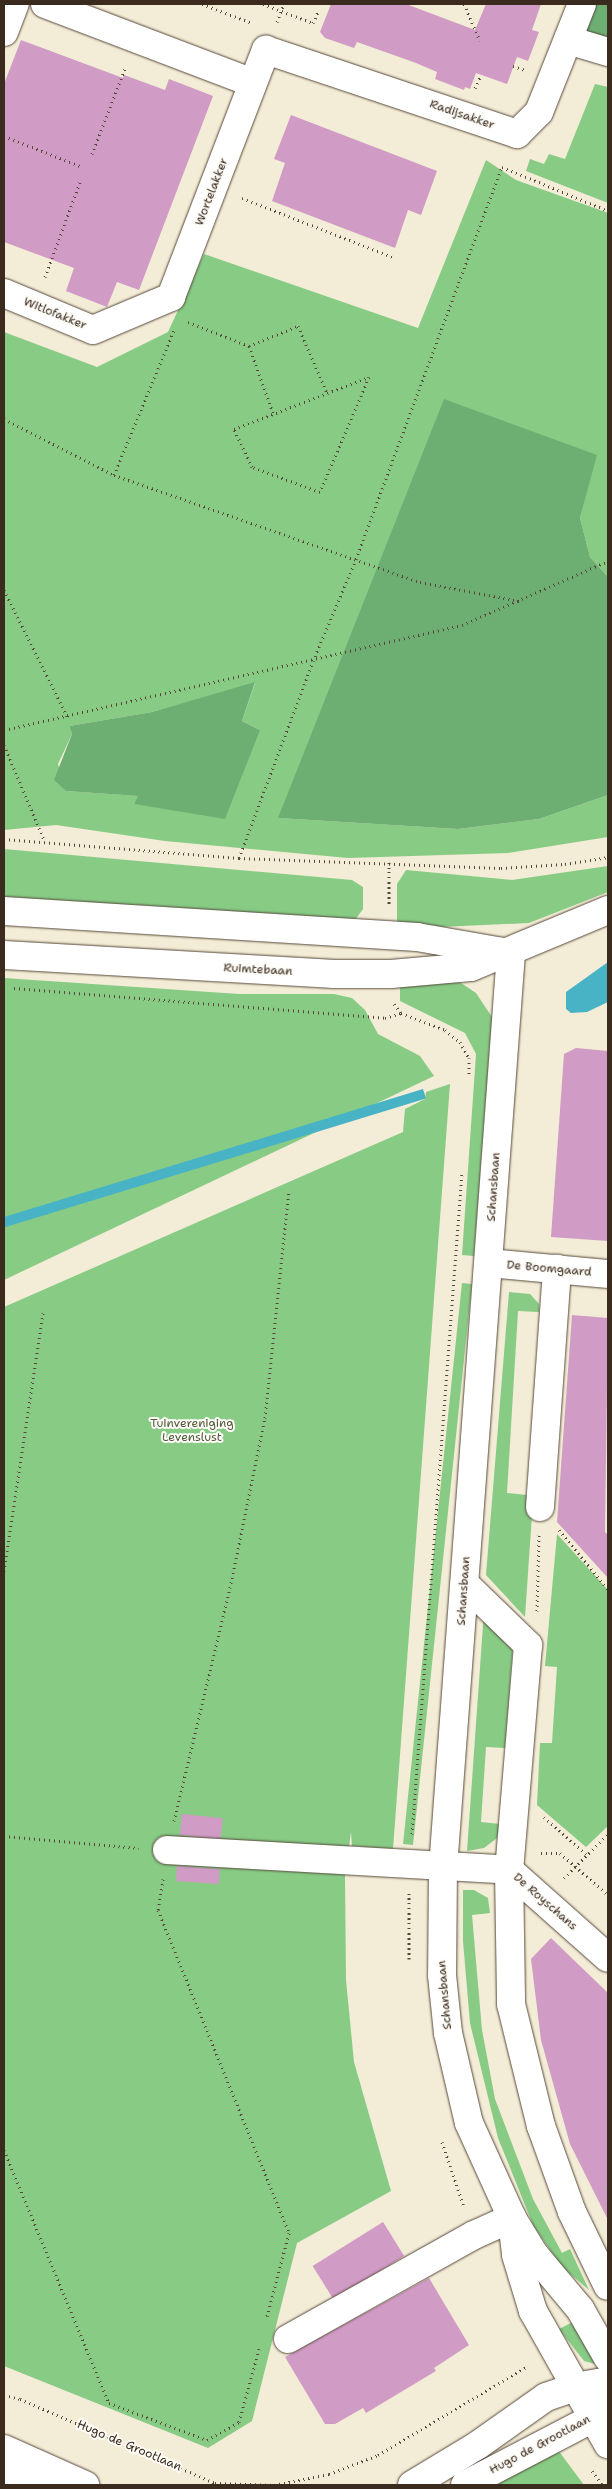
<!DOCTYPE html>
<style>
body{margin:0}
#map{position:relative;width:612px;height:2489px;overflow:hidden;background:#f3ecd6;font-family:"Shantell Sans",sans-serif}
div>[style]{position:absolute}
.green>*{inset:0;background:#87cb85;transform-origin:0 0}
.forest>*{inset:0;background:#6daf72}
.water>*{inset:0;background:#49b3c6;transform-origin:0 0}
.building>*{inset:0;background:#d09bc5;transform-origin:0 0}
.path>*{height:3px;margin-top:-1.5px;transform-origin:0;background:repeating-linear-gradient(90deg,#57473a 0 1px,transparent 0 5px)}
.roads{filter:drop-shadow(0 0 1px #57473a) drop-shadow(0 0 1px #57473a)}
.minor>*{height:28px;margin:-14px;padding:0 14px;transform-origin:14px;border-radius:14px;background:#fff}
span{translate:-50% -50%;white-space:nowrap;text-align:center;line-height:1.15;-webkit-text-stroke:4px #fdfcf7;paint-order:stroke}
.street-label{font-size:12px;color:#3b2a1e}
.park-label{font-size:12px;color:#525a3d}
.frame{position:absolute;inset:0;border:5px solid #3b2a1e;pointer-events:none}
</style>
<div id="map">
<div class="green">
<div style="clip-path:polygon(595px 84px,608px 87px,608px 203px,526px 171px,530px 159px,544px 164px,549px 154px,565px 159px)"></div>
<div style="clip-path:polygon(evenodd,486px 160px,516px 180px,608px 213px,608px 577px,590px 557px,580px 518px,596px 455px,279px 818px,458px 829px,539px 819px,608px 795px,608px 837px,508px 853px,348px 858px,165px 841px,56px 825px,4px 830px,4px 332px,97px 367px,168px 332px,204px 254px,418px 328px,486px 160px,255px 683px,242px 721px,260px 730px,134px 804px,139px 796px,66px 791px,58px 764px,72px 734px,69px 726px,152px 712px,255px 683px)"></div>
<div style="clip-path:polygon(4px 849px,352px 880px,363px 887px,363px 909px,355px 920px,4px 899px)"></div>
<div style="clip-path:polygon(608px 866px,608px 892px,529px 923px,441px 927px,397px 924px,397px 884px,406px 870px,512px 880px)"></div>
<div style="clip-path:polygon(4px 978px,239px 994px,334px 994px,352px 998px,365px 1010px,378px 1034px,420px 1056px,434px 1076px,4px 1280px)"></div>
<div style="clip-path:polygon(458px 981px,476px 993px,492px 1017px,474px 1256px,462px 1255px,476px 1054px,465px 1033px,400px 1001px,400px 985px)"></div>
<div style="clip-path:polygon(450px 1084px,393px 1849px,352px 1846px,351px 1832px,345px 1876px,346px 1980px,354px 2062px,391px 2191px,297px 2243px,252px 2421px,208px 2448px,4px 2366px,4px 1307px,403px 1132px,405px 1109px,425px 1099px,426px 1092px)"></div>
<div style="left:462px;top:1283px;width:10px;height:564px;rotate:6deg"></div>
<div style="clip-path:polygon(509px 1292px,530px 1294px,539px 1304px,539px 1312px,518px 1311px,507px 1493px,527px 1495px,533px 1500px,525px 1617px,486px 1575px)"></div>
<div style="clip-path:polygon(557px 1534px,608px 1590px,608px 1826px,586px 1847px,537px 1805px,540px 1743px,552px 1743px,557px 1667px,545px 1666px)"></div>
<div style="clip-path:polygon(484px 1611px,513px 1644px,505px 1748px,486px 1747px,481px 1822px,500px 1824px,497px 1838px,484px 1848px,467px 1851px)"></div>
<div style="clip-path:polygon(463px 1890px,474px 1890px,488px 1898px,490px 1913px,472px 1915px,482px 2030px,495px 2099px,533px 2199px,562px 2253px,570px 2249px,589px 2290px,561px 2266px,533px 2225px,498px 2138px,470px 2023px,463px 1941px)"></div>
<div style="clip-path:polygon(581px 2318px,595px 2354px,595px 2364px,584px 2361px,559px 2329px)"></div>
<div style="clip-path:polygon(555px 2446px,584px 2485px,475px 2485px)"></div>
</div>
<div class="forest">
<div style="clip-path:polygon(590px 4px,608px 4px,608px 38px,580px 29px)"></div>
<div style="clip-path:polygon(444px 399px,597px 455px,580px 518px,590px 557px,608px 577px,608px 795px,539px 819px,458px 829px,278px 818px)"></div>
<div style="clip-path:polygon(255px 682px,242px 721px,260px 730px,225px 819px,134px 804px,138px 796px,66px 791px,54px 780px,72px 734px,69px 726px,152px 712px)"></div>
</div>
<div class="water">
<div style="clip-path:polygon(608px 962px,608px 1002px,587px 1012px,571px 1013px,566px 1009px,566px 992px)"></div>
<div style="left:423px;top:1089px;width:10px;height:465px;rotate:73deg"></div>
</div>
<div class="building">
<div style="clip-path:polygon(331px 4px,406px 4px,475px 30px,486px 4px,541px 4px,532px 30px,539px 32px,528px 61px,517px 57px,507px 84px,476px 73px,470px 89px,465px 87px,464px 90px,435px 79px,437px 72px,416px 63px,357px 42px,354px 48px,325px 38px,320px 32px)"></div>
<div style="clip-path:polygon(21px 40px,123px 78px,124px 75px,165px 90px,169px 79px,213px 96px,139px 290px,117px 282px,107px 307px,66px 291px,74px 268px,4px 242px,4px 84px)"></div>
<div style="clip-path:polygon(291px 115px,437px 171px,421px 215px,408px 210px,395px 248px,272px 201px,285px 163px,274px 159px)"></div>
<div style="clip-path:polygon(576px 1048px,608px 1051px,608px 1241px,551px 1237px,564px 1054px)"></div>
<div style="clip-path:polygon(572px 1315px,608px 1318px,605px 1532px,608px 1535px,608px 1578px,557px 1522px)"></div>
<div style="left:182px;top:1814px;width:41px;height:21px;rotate:6deg"></div>
<div style="left:177px;top:1866px;width:43px;height:15px;rotate:4deg"></div>
<div style="clip-path:polygon(551px 1938px,608px 1993px,608px 2220px,570px 2144px,541px 2040px,531px 1959px)"></div>
<div style="left:383px;top:2222px;width:40px;height:83px;rotate:58deg"></div>
<div style="clip-path:polygon(429px 2278px,469px 2345px,434px 2368px,436px 2371px,366px 2413px,363px 2408px,335px 2424px,325px 2424px,285px 2357px)"></div>
</div>
<div class="path">
<div style="left:202px;top:4px;width:53px;rotate:20.8deg"></div>
<div style="left:263px;top:4px;width:53px;rotate:20.8deg"></div>
<div style="left:313px;top:23px;width:12px;rotate:-66deg"></div>
<div style="left:464px;top:4px;width:40px;rotate:66.6deg"></div>
<div style="left:277px;top:22px;width:19px;rotate:-69deg"></div>
<div style="left:513px;top:66px;width:13px;rotate:18deg"></div>
<div style="left:475px;top:88px;width:14px;rotate:-65deg"></div>
<div style="left:4px;top:136px;width:82px;rotate:21.5deg"></div>
<div style="left:92px;top:154px;width:94px;rotate:-68.9deg"></div>
<div style="left:242px;top:198px;width:164px;rotate:21.4deg"></div>
<div style="left:45px;top:277px;width:104px;rotate:-69.8deg"></div>
<div style="left:188px;top:322px;width:66px;rotate:21.5deg"></div>
<div style="left:249px;top:346px;width:71px;rotate:70.3deg"></div>
<div style="left:249px;top:346px;width:53px;rotate:-22.2deg"></div>
<div style="left:298px;top:326px;width:73px;rotate:66.6deg"></div>
<div style="left:369px;top:377px;width:125px;rotate:113.1deg"></div>
<div style="left:320px;top:492px;width:72px;rotate:-159.8deg"></div>
<div style="left:252px;top:467px;width:42px;rotate:-115.3deg"></div>
<div style="left:234px;top:429px;width:145px;rotate:-21.1deg"></div>
<div style="left:4px;top:419px;width:123px;rotate:27deg"></div>
<div style="left:114px;top:475px;width:324px;rotate:19.3deg"></div>
<div style="left:420px;top:582px;width:102px;rotate:10.8deg"></div>
<div style="left:114px;top:475px;width:157px;rotate:-67.5deg"></div>
<div style="left:4px;top:590px;width:141px;rotate:63.4deg"></div>
<div style="left:4px;top:730px;width:470px;rotate:-12.9deg"></div>
<div style="left:462px;top:625px;width:159px;rotate:-23.7deg"></div>
<div style="left:4px;top:745px;width:105px;rotate:67.1deg"></div>
<div style="left:4px;top:839px;width:236px;rotate:4.6deg"></div>
<div style="left:239px;top:858px;width:262px;rotate:2.2deg"></div>
<div style="left:501px;top:868px;width:64px;rotate:-3.6deg"></div>
<div style="left:565px;top:864px;width:44px;rotate:-9.2deg"></div>
<div style="left:239px;top:858px;width:210px;rotate:-69.4deg"></div>
<div style="left:313px;top:661px;width:111px;rotate:-67.1deg"></div>
<div style="left:356px;top:559px;width:418px;rotate:-69.6deg"></div>
<div style="left:502px;top:167px;width:115px;rotate:22.5deg"></div>
<div style="left:389px;top:862px;width:44px;rotate:90deg"></div>
<div style="left:14px;top:988px;width:372px;rotate:4.6deg"></div>
<div style="left:385px;top:1018px;width:17px;rotate:-17deg"></div>
<div style="left:394px;top:1004px;width:11px;rotate:52deg"></div>
<div style="left:401px;top:1013px;width:47px;rotate:21.1deg"></div>
<div style="left:445px;top:1030px;width:19px;rotate:39deg"></div>
<div style="left:460px;top:1042px;width:18px;rotate:61deg"></div>
<div style="left:469px;top:1058px;width:16px;rotate:90deg"></div>
<div style="left:559px;top:1530px;width:77px;rotate:50.3deg"></div>
<div style="left:4px;top:1571px;width:261px;rotate:-81.4deg"></div>
<div style="left:537px;top:1611px;width:76px;rotate:-88.5deg"></div>
<div style="left:544px;top:1817px;width:57px;rotate:41.5deg"></div>
<div style="left:174px;top:1821px;width:240px;rotate:-76.5deg"></div>
<div style="left:230px;top:1588px;width:174px;rotate:-78.4deg"></div>
<div style="left:265px;top:1418px;width:228px;rotate:-84deg"></div>
<div style="left:412px;top:1834px;width:664px;rotate:-85.68deg"></div>
<div style="left:4px;top:1836px;width:135px;rotate:5.1deg"></div>
<div style="left:541px;top:1853px;width:19px"></div>
<div style="left:560px;top:1853px;width:64px;rotate:41.2deg"></div>
<div style="left:564px;top:1878px;width:62px;rotate:-45deg"></div>
<div style="left:163px;top:1879px;width:31px;rotate:99deg"></div>
<div style="left:158px;top:1910px;width:349px;rotate:67.9deg"></div>
<div style="left:289px;top:2233px;width:86px;rotate:104.8deg"></div>
<div style="left:409px;top:1893px;width:66px;rotate:90deg"></div>
<div style="left:442px;top:2142px;width:69px;rotate:71.3deg"></div>
<div style="left:4px;top:2150px;width:274px;rotate:67.5deg"></div>
<div style="left:109px;top:2403px;width:105px;rotate:20.7deg"></div>
<div style="left:207px;top:2440px;width:37px;rotate:-29deg"></div>
<div style="left:239px;top:2422px;width:76px;rotate:-74.7deg"></div>
<div style="left:4px;top:2395px;width:16px;rotate:14deg"></div>
<div style="left:20px;top:2399px;width:212px;rotate:23.3deg"></div>
<div style="left:215px;top:2483px;width:59px;rotate:1.9deg"></div>
<div style="left:274px;top:2485px;width:56px;rotate:-11.3deg"></div>
<div style="left:329px;top:2474px;width:53px;rotate:-21.2deg"></div>
<div style="left:378px;top:2455px;width:174px;rotate:-30.7deg"></div>
<div style="left:592px;top:2471px;width:17px;rotate:54deg"></div>
</div>
<div class="roads">
<div class="minor">
<div style="left:45px;top:4px;width:222px;rotate:20.8deg"></div>
<div style="left:4px;top:32px;width:30px;rotate:-69deg"></div>
<div style="left:568px;top:40px;width:42px;rotate:16.7deg"></div>
<div style="left:4px;top:293px;width:96px;rotate:22.6deg"></div>
<div style="left:93px;top:330px;width:85px;rotate:-22.9deg"></div>
<div style="left:171px;top:297px;width:265px;rotate:-69deg"></div>
<div style="left:266px;top:50px;width:265px;rotate:18.5deg"></div>
<div style="left:517px;top:134px;width:31px;rotate:-45deg"></div>
<div style="left:539px;top:112px;width:116px;rotate:-68.3deg"></div>
<div style="left:4px;top:911px;width:414px;rotate:3.6deg"></div>
<div style="left:417px;top:937px;width:93px;rotate:9.9deg"></div>
<div style="left:511px;top:953px;width:917px;rotate:94.25deg"></div>
<div style="left:443px;top:1867px;width:108px;rotate:90.5deg"></div>
<div style="left:442px;top:1975px;width:58px;rotate:84.1deg"></div>
<div style="left:448px;top:2033px;width:92px;rotate:76.9deg"></div>
<div style="left:469px;top:2123px;width:104px;rotate:65.6deg"></div>
<div style="left:512px;top:2218px;width:42px;rotate:58.6deg"></div>
<div style="left:534px;top:2254px;width:72px;rotate:50.1deg"></div>
<div style="left:580px;top:2309px;width:56px;rotate:60.3deg"></div>
<div style="left:4px;top:955px;width:331px;rotate:3.3deg"></div>
<div style="left:334px;top:974px;width:57px"></div>
<div style="left:391px;top:974px;width:80px;rotate:-5deg"></div>
<div style="left:471px;top:967px;width:148px;rotate:-22.6deg"></div>
<div style="left:489px;top:1263px;width:120px;rotate:5.3deg"></div>
<div style="left:540px;top:1507px;width:239px;rotate:-85.9deg"></div>
<div style="left:465px;top:1584px;width:88px;rotate:44.1deg"></div>
<div style="left:528px;top:1645px;width:226px;rotate:94.8deg"></div>
<div style="left:509px;top:1870px;width:134px;rotate:89.1deg"></div>
<div style="left:511px;top:2004px;width:126px;rotate:76.2deg"></div>
<div style="left:541px;top:2126px;width:91px;rotate:70.2deg"></div>
<div style="left:572px;top:2212px;width:82px;rotate:64.1deg"></div>
<div style="left:167px;top:1850px;width:343px;rotate:3.3deg"></div>
<div style="left:509px;top:1870px;width:132px;rotate:41.6deg"></div>
<div style="left:513px;top:2229px;width:26px;rotate:83deg"></div>
<div style="left:516px;top:2255px;width:59px;rotate:73.1deg"></div>
<div style="left:533px;top:2311px;width:153px;rotate:60.6deg"></div>
<div style="left:288px;top:2339px;width:213px;rotate:-29.2deg"></div>
<div style="left:474px;top:2235px;width:42px;rotate:-24.1deg"></div>
<div style="left:4px;top:2449px;width:89px;rotate:24deg"></div>
<div style="left:4px;top:2472px;width:36px;rotate:21deg"></div>
<div style="left:412px;top:2485px;width:77px;rotate:-31.2deg"></div>
<div style="left:478px;top:2445px;width:83px;rotate:-35.2deg"></div>
<div style="left:546px;top:2397px;width:31px;rotate:-19deg"></div>
<div style="left:575px;top:2387px;width:34px;rotate:-10deg"></div>
<div style="left:465px;top:2485px;width:144px;rotate:-27.6deg"></div>
<div style="left:593px;top:2418px;width:19px;rotate:-54deg"></div>
</div>
</div>
<div class="street-label">
<span style="left:462px;top:115px;rotate:19deg">Radijsakker</span>
<span style="left:212px;top:192px;rotate:-69deg">Wortelakker</span>
<span style="left:55px;top:314px;rotate:22deg">Witlofakker</span>
<span style="left:258px;top:970px;rotate:3deg">Ruimtebaan</span>
<span style="left:494px;top:1187px;rotate:-86deg">Schansbaan</span>
<span style="left:549px;top:1269px;rotate:5deg">De Boomgaard</span>
<span style="left:464px;top:1591px;rotate:-86deg">Schansbaan</span>
<span style="left:545px;top:1902px;rotate:41deg">De Royschans</span>
<span style="left:445px;top:1995px;rotate:-95deg">Schansbaan</span>
<span style="left:540px;top:2445px;rotate:-28deg">Hugo de Grootlaan</span>
<span style="left:129px;top:2446px;rotate:23deg">Hugo de Grootlaan</span>
</div>
<div class="park-label">
<span style="left:192px;top:1431px">Tuinvereniging<br>Levenslust</span>
</div>
<div class="frame"></div>
</div>
